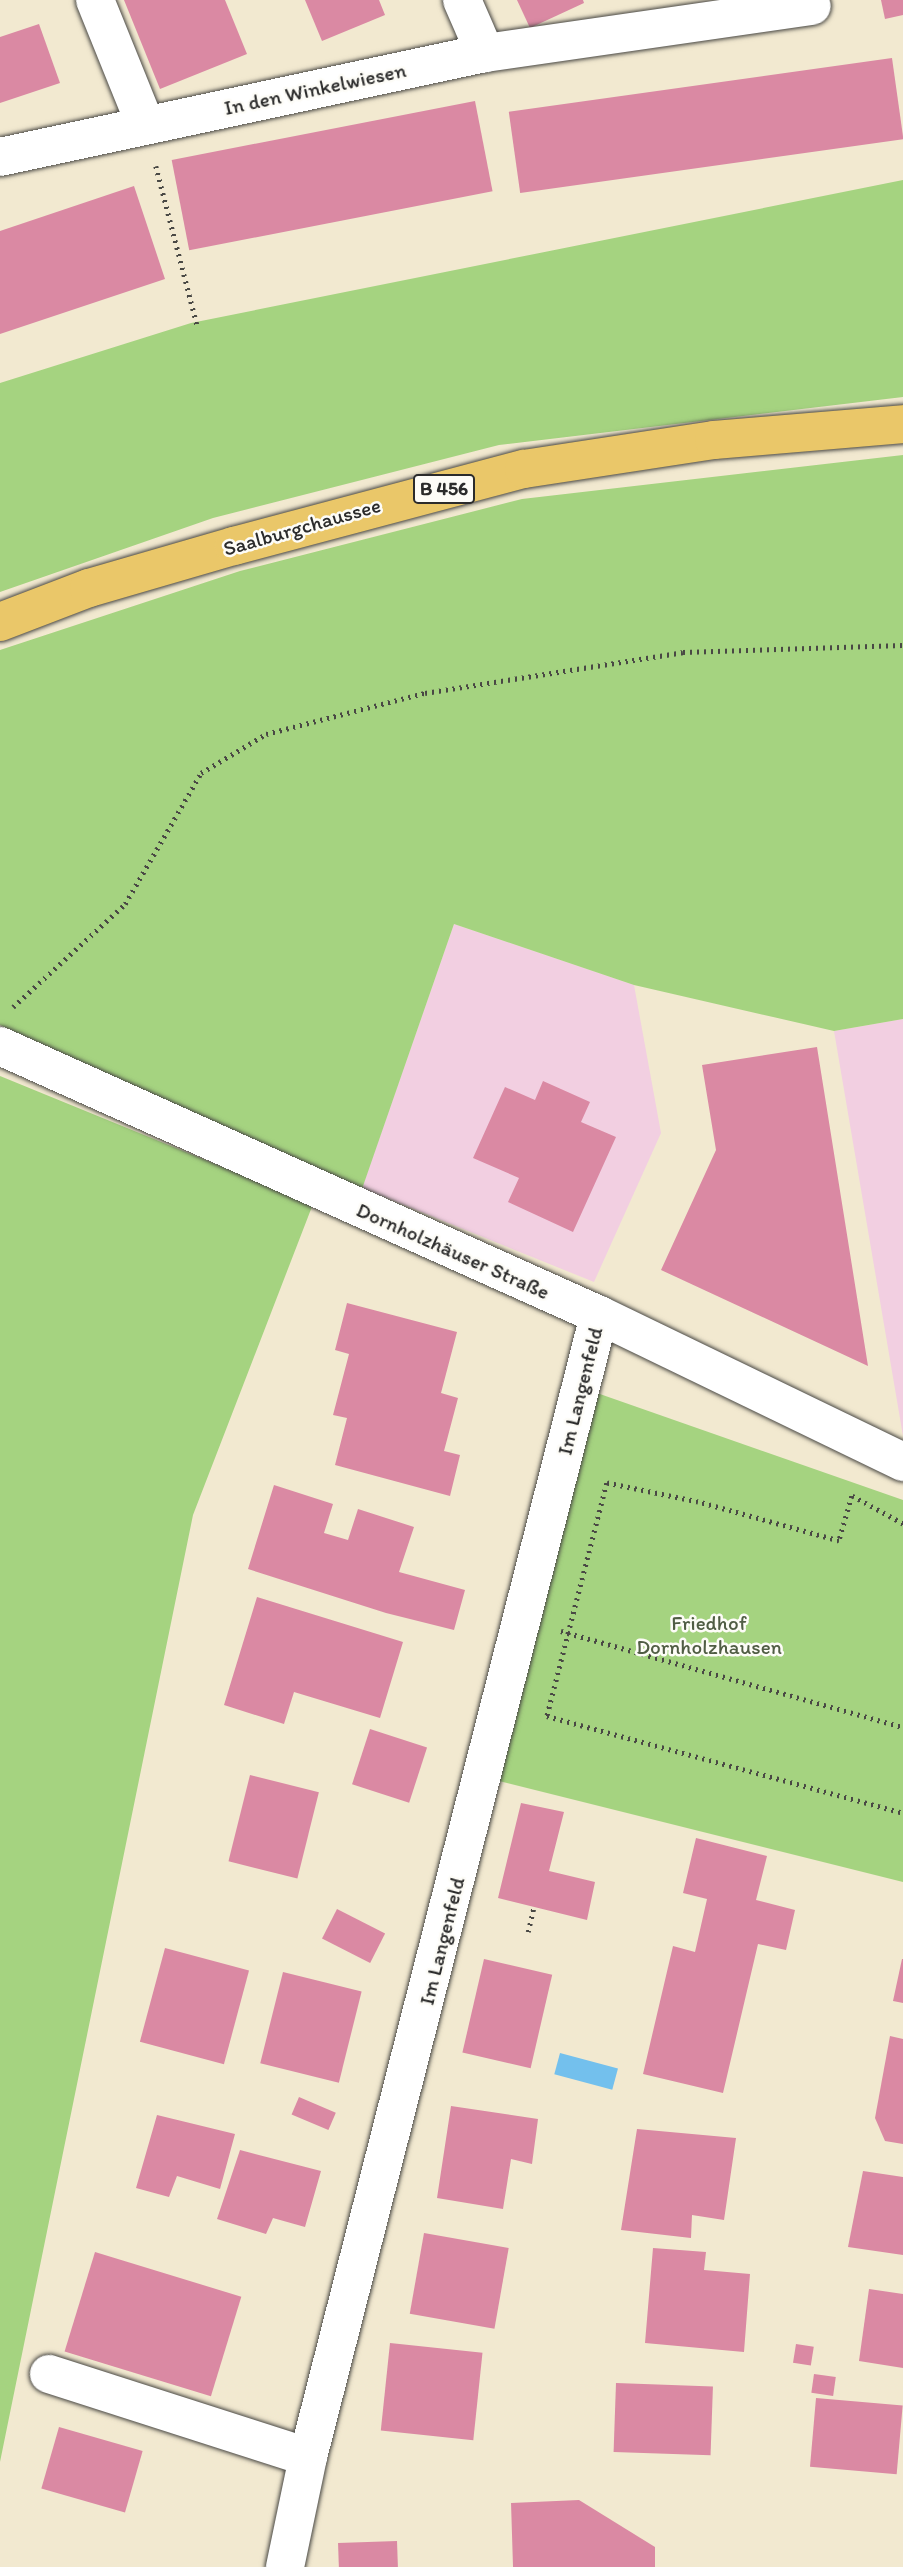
<!DOCTYPE html>
<meta charset="utf-8">
<style>
body{margin:0}
#map{position:relative;width:903px;height:2567px;overflow:hidden;background:#f2e9d0;font-family:Itim,sans-serif}
div>[style]{position:absolute}
.built>*{inset:0;background:#f2cfe1}
.green>*{inset:0;background:#a5d380}
.water>*{inset:0;background:#73c0ed;transform-origin:0 0}
.building>*{inset:0;background:#da89a3;transform-origin:0 0}
.path>*{height:4.5px;margin-top:-2.25px;transform-origin:0;background:repeating-linear-gradient(90deg,#494844 0 2px,transparent 0 7px)}
.roads{filter:drop-shadow(0 0 2px #494844) drop-shadow(0 0 2px #494844)}
.minor>*{height:38px;margin:-19px;padding:0 19px;transform-origin:19px;border-radius:19px;background:#fff}
.major>*{height:38px;margin:-19px;padding:0 19px;transform-origin:19px;border-radius:19px;background:#eac769}
span{translate:-50% -50%;white-space:nowrap;text-align:center;line-height:1.15;-webkit-text-stroke:5px #fdfcf7;paint-order:stroke}
.shield-label span{padding:2px 5px;background:#fdfcf7;border:2px solid;border-radius:5px;-webkit-text-stroke-width:0}
.shield-label{font-size:19px;color:#2b2b2b;font-weight:700}
.street-label{font-size:21px;color:#2b2b2b}
.park-label{font-size:21px;color:#505d44}
</style>
<div id="map">
<div class="built">
<div style="clip-path:polygon(454px 924px,634px 985px,661px 1133px,594px 1282px,362px 1188px)"></div>
<div style="clip-path:polygon(903px 1019px,903px 1436px,834px 1031px)"></div>
</div>
<div class="green">
<div style="clip-path:polygon(903px 180px,903px 397px,499px 445px,213px 518px,0 592px,0 383px,191px 323px)"></div>
<div style="clip-path:polygon(903px 455px,903px 1019px,834px 1031px,634px 985px,454px 924px,362px 1189px,0 1025px,0 650px,240px 571px,522px 499px)"></div>
<div style="clip-path:polygon(0 1076px,313px 1204px,193px 1515px,0 2462px)"></div>
<div style="clip-path:polygon(577px 1386px,903px 1500px,903px 1882px,471px 1774px)"></div>
</div>
<div class="water">
<div style="left:560px;top:2053px;width:60px;height:22px;rotate:15deg"></div>
</div>
<div class="building">
<div style="clip-path:polygon(124px 0,225px 0,247px 54px,160px 89px)"></div>
<div style="clip-path:polygon(305px 0,379px 0,385px 15px,322px 41px)"></div>
<div style="clip-path:polygon(517px 0,583px 0,584px 3px,530px 28px)"></div>
<div style="clip-path:polygon(881px 0,903px 0,903px 15px,885px 19px)"></div>
<div style="clip-path:polygon(39px 24px,60px 83px,0 103px,0 37px)"></div>
<div style="left:892px;top:58px;width:82px;height:387px;rotate:82deg"></div>
<div style="left:475px;top:101px;width:92px;height:309px;rotate:79deg"></div>
<div style="clip-path:polygon(134px 186px,165px 279px,0 334px,0 231px)"></div>
<div style="clip-path:polygon(817px 1047px,868px 1366px,661px 1270px,716px 1150px,702px 1065px)"></div>
<div style="clip-path:polygon(543px 1081px,590px 1102px,581px 1122px,616px 1137px,573px 1232px,508px 1202px,519px 1178px,473px 1158px,505px 1087px,535px 1100px)"></div>
<div style="clip-path:polygon(347px 1303px,457px 1332px,441px 1393px,458px 1398px,444px 1451px,460px 1455px,450px 1496px,335px 1465px,347px 1418px,333px 1415px,349px 1354px,335px 1350px)"></div>
<div style="clip-path:polygon(274px 1485px,333px 1504px,324px 1533px,348px 1540px,358px 1509px,414px 1527px,399px 1572px,465px 1590px,454px 1630px,386px 1613px,248px 1569px)"></div>
<div style="clip-path:polygon(257px 1597px,403px 1642px,380px 1718px,294px 1692px,284px 1724px,224px 1705px)"></div>
<div style="left:370px;top:1729px;width:60px;height:58px;rotate:18deg"></div>
<div style="left:250px;top:1775px;width:71px;height:89px;rotate:14deg"></div>
<div style="clip-path:polygon(521px 1803px,564px 1812px,549px 1871px,595px 1882px,587px 1920px,498px 1898px)"></div>
<div style="clip-path:polygon(696px 1838px,767px 1856px,756px 1900px,795px 1910px,786px 1950px,758px 1944px,723px 2093px,643px 2074px,673px 1946px,695px 1952px,707px 1899px,683px 1893px)"></div>
<div style="left:337px;top:1909px;width:54px;height:33px;rotate:27deg"></div>
<div style="left:165px;top:1948px;width:87px;height:97px;rotate:15deg"></div>
<div style="left:484px;top:1959px;width:70px;height:96px;rotate:13deg"></div>
<div style="clip-path:polygon(902px 1959px,903px 1959px,903px 2003px,893px 2001px)"></div>
<div style="left:283px;top:1972px;width:81px;height:94px;rotate:14deg"></div>
<div style="clip-path:polygon(890px 2036px,903px 2039px,903px 2144px,885px 2141px,875px 2118px)"></div>
<div style="left:299px;top:2097px;width:40px;height:19px;rotate:23deg"></div>
<div style="clip-path:polygon(451px 2106px,538px 2119px,532px 2164px,511px 2159px,503px 2209px,437px 2198px)"></div>
<div style="clip-path:polygon(157px 2115px,235px 2134px,220px 2189px,177px 2176px,169px 2197px,136px 2188px)"></div>
<div style="clip-path:polygon(637px 2129px,736px 2138px,724px 2220px,692px 2215px,691px 2238px,621px 2230px)"></div>
<div style="clip-path:polygon(240px 2150px,321px 2171px,305px 2227px,273px 2218px,266px 2234px,217px 2219px)"></div>
<div style="clip-path:polygon(863px 2171px,903px 2177px,903px 2255px,848px 2247px)"></div>
<div style="left:424px;top:2233px;width:86px;height:82px;rotate:10deg"></div>
<div style="clip-path:polygon(653px 2248px,706px 2252px,704px 2270px,750px 2274px,744px 2352px,645px 2343px)"></div>
<div style="left:95px;top:2252px;width:153px;height:104px;rotate:17deg"></div>
<div style="clip-path:polygon(869px 2289px,903px 2294px,903px 2368px,859px 2361px)"></div>
<div style="left:390px;top:2343px;width:93px;height:88px;rotate:6deg"></div>
<div style="left:796px;top:2344px;width:18px;height:19px;rotate:9deg"></div>
<div style="left:814px;top:2374px;width:22px;height:19px;rotate:8deg"></div>
<div style="left:616px;top:2383px;width:97px;height:69px;rotate:2deg"></div>
<div style="left:816px;top:2398px;width:87px;height:69px;rotate:5deg"></div>
<div style="left:59px;top:2427px;width:87px;height:64px;rotate:16deg"></div>
<div style="clip-path:polygon(579px 2500px,655px 2547px,655px 2567px,513px 2567px,511px 2503px)"></div>
<div style="left:397px;top:2541px;width:26px;height:59px;rotate:88deg"></div>
</div>
<div class="path">
<div style="left:156px;top:166px;width:167px;rotate:75.5deg"></div>
<div style="left:13px;top:1007px;width:152px;rotate:-42.6deg"></div>
<div style="left:125px;top:904px;width:151px;rotate:-59.9deg"></div>
<div style="left:201px;top:773px;width:76px;rotate:-31deg"></div>
<div style="left:266px;top:734px;width:164px;rotate:-14.5deg"></div>
<div style="left:425px;top:693px;width:261px;rotate:-9deg"></div>
<div style="left:683px;top:652px;width:220px;rotate:-1.8deg"></div>
<div style="left:903px;top:1524px;width:58px;rotate:-151.2deg"></div>
<div style="left:852px;top:1496px;width:47px;rotate:106.1deg"></div>
<div style="left:839px;top:1541px;width:146px;rotate:-164.5deg"></div>
<div style="left:698px;top:1502px;width:93px;rotate:-168.2deg"></div>
<div style="left:607px;top:1483px;width:241px;rotate:104.4deg"></div>
<div style="left:547px;top:1716px;width:369px;rotate:15.2deg"></div>
<div style="left:561px;top:1631px;width:355px;rotate:15.7deg"></div>
<div style="left:528px;top:1932px;width:26px;rotate:-77deg"></div>
</div>
<div class="roads">
<div class="minor">
<div style="left:95px;top:0;width:134px;rotate:68deg"></div>
<div style="left:462px;top:0;width:58px;rotate:66.5deg"></div>
<div style="left:0;top:157px;width:496px;rotate:-12.1deg"></div>
<div style="left:485px;top:53px;width:330px;rotate:-8.2deg"></div>
<div style="left:0;top:1046px;width:657px;rotate:24.18deg"></div>
<div style="left:599px;top:1315px;width:338px;rotate:25.8deg"></div>
<div style="left:49px;top:2374px;width:272px;rotate:17.8deg"></div>
<div style="left:285px;top:2567px;width:112px;rotate:-78.2deg"></div>
<div style="left:308px;top:2457px;width:1178px;rotate:-75.7deg"></div>
</div>
<div class="major">
<div style="left:0;top:622px;width:95px;rotate:-20.9deg"></div>
<div style="left:89px;top:588px;width:151px;rotate:-16.2deg"></div>
<div style="left:234px;top:546px;width:300px;rotate:-14.9deg"></div>
<div style="left:524px;top:469px;width:192px;rotate:-8.7deg"></div>
<div style="left:714px;top:440px;width:190px;rotate:-4.8deg"></div>
</div>
</div>
<div class="shield-label">
<span style="left:444px;top:489px">B 456</span>
</div>
<div class="street-label">
<span style="left:315px;top:89px;rotate:-12deg">In den Winkelwiesen</span>
<span style="left:302px;top:527px;rotate:-16deg">Saalburgchaussee</span>
<span style="left:453px;top:1251px;rotate:24deg">Dornholzhäuser Straße</span>
<span style="left:580px;top:1391px;rotate:-76deg">Im Langenfeld</span>
<span style="left:442px;top:1941px;rotate:-76deg">Im Langenfeld</span>
</div>
<div class="park-label">
<span style="left:709px;top:1635px">Friedhof<br>Dornholzhausen</span>
</div>
</div>
